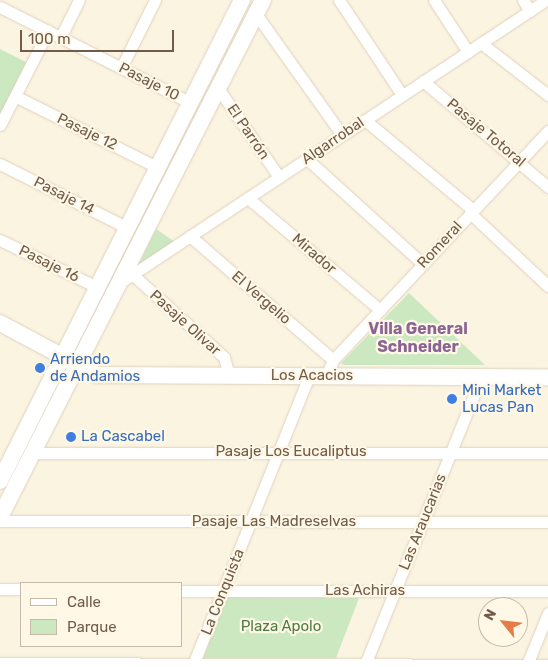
<!DOCTYPE html>
<meta charset="utf-8">
<style>
body{margin:0}
#map{position:relative;width:548px;height:667px;overflow:hidden;background:#fbf4e1;font-family:Rubik,sans-serif}
div>[style]{position:absolute}
.green>*{inset:0;background:#cce8c0}
.roads{filter:drop-shadow(0 0 1px #dfd1bd) drop-shadow(0 0 1px #dfd1bd)}
.street>*{height:11px;margin:-5.5px;padding:0 5.5px;transform-origin:5.5px;border-radius:5.5px;background:#fff}
.secondary>*{height:16px;margin:-8px;padding:0 8px;transform-origin:8px;border-radius:8px;background:#fff}
.dots>*{width:14px;height:14px;translate:-50% -50%;box-sizing:border-box;border:2px solid #fff8e7;border-radius:50%}
span{translate:-50% -50%;white-space:nowrap;text-align:center;line-height:1.15;-webkit-text-stroke:4.5px #fff8e7;paint-order:stroke}
.street-label{font-size:15px;color:#725c49}
.shop-label{font-size:15px;color:#366cbe}
.left{translate:0 -50%;text-align:left}
.park-label{font-size:15px;color:#4e7d44}
.neighbourhood-label{font-size:16px;color:#8b6495;font-weight:700}
.legend{position:absolute;left:20px;top:582px;width:162px;height:65px;box-sizing:border-box;background:#fff8e7;border:1px solid #c7baa8;margin:0;padding:6px 9px;list-style:none;font-size:15px;color:#725c49}
.legend li{display:flex;align-items:center;gap:10px;height:25px}
.legend b{width:25px;border:1px solid #c7baa8}
.north{position:absolute;left:478px;top:597px;width:50px;height:50px;box-sizing:border-box;background:#fff8e7;border:1px solid #c7baa8;border-radius:50%;rotate:299deg;font-size:14px;font-weight:700;line-height:20px;text-align:center;color:#725c49}
.north::after{content:'';display:block;margin:auto;width:18px;height:22px;background:#e37e48;clip-path:polygon(50% 0,100% 100%,50% 72%,0 100%)}
.scale{position:absolute;left:20px;top:30px;width:154px;height:22px;box-sizing:border-box;border:2px solid #725c49;border-top:0;padding-left:6px;font-size:15px;line-height:18px;white-space:nowrap;color:#725c49;-webkit-text-stroke:4px #fff8e7;paint-order:stroke}
</style>
<div id="map">
<div class="green">
<div style="clip-path:polygon(0 49px,28px 63px,0 118px)"></div>
<div style="clip-path:polygon(156px 229px,175px 242px,137px 268px)"></div>
<div style="clip-path:polygon(409px 293px,485px 365px,344px 365px,341px 363px)"></div>
<div style="clip-path:polygon(227px 597px,359px 598px,336px 658px,203px 658px)"></div>
</div>
<div class="roads">
<div class="street">
<div style="left:339px;top:0;width:114px;rotate:56.4deg"></div>
<div style="left:434px;top:0;width:62px;rotate:56.8deg"></div>
<div style="left:523px;top:0;width:13px;rotate:58deg"></div>
<div style="left:0;top:7px;width:214px;rotate:26.7deg"></div>
<div style="left:256px;top:14px;width:148px;rotate:54.6deg"></div>
<div style="left:60px;top:38px;width:42px;rotate:-63.4deg"></div>
<div style="left:481px;top:43px;width:85px;rotate:37.8deg"></div>
<div style="left:121px;top:68px;width:76px;rotate:-63.4deg"></div>
<div style="left:423px;top:81px;width:164px;rotate:40.3deg"></div>
<div style="left:218px;top:88px;width:108px;rotate:55.6deg"></div>
<div style="left:15px;top:96px;width:161px;rotate:26.6deg"></div>
<div style="left:365px;top:120px;width:141px;rotate:39.8deg"></div>
<div style="left:0;top:125px;width:106px;rotate:-62.9deg"></div>
<div style="left:307px;top:159px;width:156px;rotate:42.2deg"></div>
<div style="left:0;top:164px;width:143px;rotate:26.6deg"></div>
<div style="left:248px;top:198px;width:173px;rotate:40.3deg"></div>
<div style="left:470px;top:213px;width:107px;rotate:43.1deg"></div>
<div style="left:190px;top:236px;width:189px;rotate:40.9deg"></div>
<div style="left:0;top:240px;width:110px;rotate:25.9deg"></div>
<div style="left:132px;top:274px;width:124px;rotate:42.1deg"></div>
<div style="left:224px;top:357px;width:20px;rotate:75deg"></div>
<div style="left:121px;top:282px;width:510px;rotate:-33.57deg"></div>
<div style="left:326px;top:376px;width:17px;rotate:-66deg"></div>
<div style="left:333px;top:360px;width:314px;rotate:-46.8deg"></div>
<div style="left:33px;top:453px;width:515px"></div>
<div style="left:0;top:521px;width:548px;rotate:0.1deg"></div>
<div style="left:0;top:589px;width:21px"></div>
<div style="left:181px;top:591px;width:367px"></div>
<div style="left:0;top:663px;width:548px;rotate:0.21deg"></div>
<div style="left:192px;top:667px;width:314px;rotate:-68.1deg"></div>
<div style="left:364px;top:667px;width:313px;rotate:-68deg"></div>
<div style="left:526px;top:667px;width:58px;rotate:-67.8deg"></div>
</div>
<div class="secondary">
<div style="left:0;top:323px;width:110px;rotate:28.2deg"></div>
<div style="left:97px;top:375px;width:451px;rotate:0.3deg"></div>
<div style="left:0;top:481px;width:538px;rotate:-63.29deg"></div>
<div style="left:0;top:517px;width:580px;rotate:-63.04deg"></div>
</div>
</div>
<div class="dots">
<div style="left:40px;top:368px;background:#3f7fe0"></div>
<div style="left:452px;top:399px;background:#3f7fe0"></div>
<div style="left:71px;top:437px;background:#3f7fe0"></div>
</div>
<div class="street-label">
<span style="left:149px;top:82px;rotate:27deg">Pasaje 10</span>
<span style="left:87px;top:132px;rotate:26deg">Pasaje 12</span>
<span style="left:248px;top:132px;rotate:56deg">El Parrón</span>
<span style="left:486px;top:133px;rotate:40deg">Pasaje Totoral</span>
<span style="left:333px;top:141px;rotate:-34deg">Algarrobal</span>
<span style="left:64px;top:196px;rotate:27deg">Pasaje 14</span>
<span style="left:440px;top:245px;rotate:-47deg">Romeral</span>
<span style="left:314px;top:254px;rotate:41deg">Mirador</span>
<span style="left:49px;top:264px;rotate:26deg">Pasaje 16</span>
<span style="left:261px;top:298px;rotate:41deg">El Vergelio</span>
<span style="left:185px;top:323px;rotate:42deg">Pasaje Olivar</span>
<span style="left:312px;top:376px">Los Acacios</span>
<span style="left:291px;top:452px">Pasaje Los Eucaliptus</span>
<span style="left:274px;top:522px">Pasaje Las Madreselvas</span>
<span style="left:423px;top:522px;rotate:-68deg">Las Araucarias</span>
<span style="left:365px;top:591px">Las Achiras</span>
<span style="left:223px;top:592px;rotate:-68deg">La Conquista</span>
</div>
<div class="shop-label">
<span class="left" style="left:50px;top:368px">Arriendo<br>de Andamios</span>
<span class="left" style="left:462px;top:399px">Mini Market<br>Lucas Pan</span>
<span class="left" style="left:81px;top:437px">La Cascabel</span>
</div>
<div class="park-label">
<span style="left:281px;top:627px">Plaza Apolo</span>
</div>
<div class="neighbourhood-label">
<span style="left:418px;top:338px">Villa General<br>Schneider</span>
</div>
<ul class="legend">
<li><b style="height:6px;background:#fff"></b>Calle</li>
<li><b style="height:14px;background:#cce8c0"></b>Parque</li>
</ul>
<div class="north">N</div>
<div class="scale">100 m</div>
</div>
